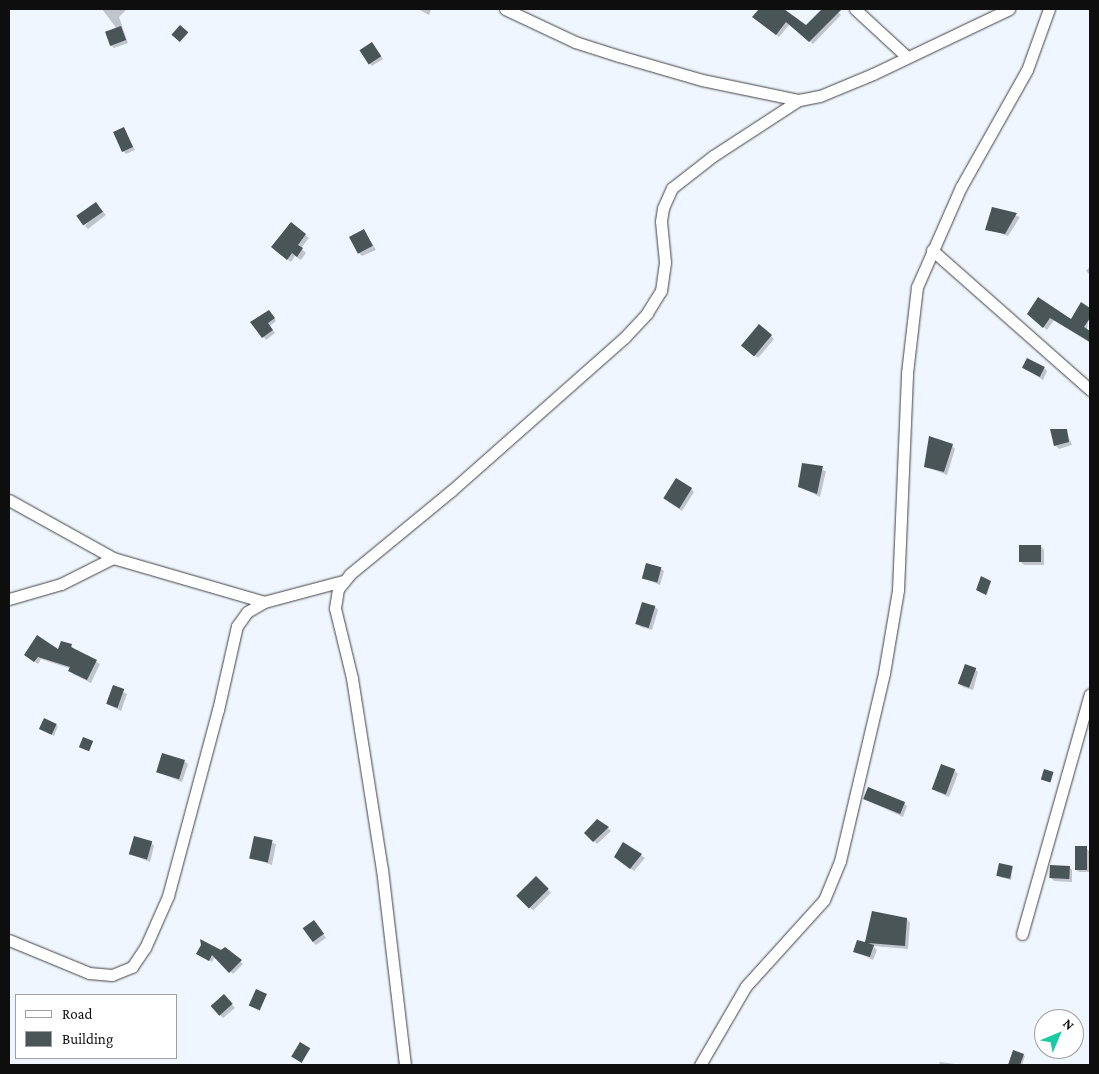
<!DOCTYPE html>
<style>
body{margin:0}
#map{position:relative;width:1099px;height:1074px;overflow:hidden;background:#f0f6ff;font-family:"Crimson Pro",serif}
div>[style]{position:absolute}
.shadow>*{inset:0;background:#0003;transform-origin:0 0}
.building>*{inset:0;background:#4a5558;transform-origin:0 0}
.roads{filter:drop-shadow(0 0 1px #414141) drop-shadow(0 0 1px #414141)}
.street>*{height:11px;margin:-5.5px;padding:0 5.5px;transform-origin:5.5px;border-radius:5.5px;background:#fff}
span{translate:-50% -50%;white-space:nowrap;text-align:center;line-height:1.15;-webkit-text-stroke:5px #fff;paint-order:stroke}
.frame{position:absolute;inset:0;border:10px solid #0e0e0e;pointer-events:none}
.legend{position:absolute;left:15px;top:994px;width:162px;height:65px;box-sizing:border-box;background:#fff;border:1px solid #9f9f9f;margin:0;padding:6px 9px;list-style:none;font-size:15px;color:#0e0e0e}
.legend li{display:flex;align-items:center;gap:10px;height:25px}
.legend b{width:25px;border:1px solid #9f9f9f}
.north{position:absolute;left:1034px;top:1009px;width:50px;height:50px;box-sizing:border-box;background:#fff;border:1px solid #9f9f9f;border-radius:50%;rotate:45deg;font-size:14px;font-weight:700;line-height:20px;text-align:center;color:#0e0e0e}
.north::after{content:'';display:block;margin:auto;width:18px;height:22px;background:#1bcaa4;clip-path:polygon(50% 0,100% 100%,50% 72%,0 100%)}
</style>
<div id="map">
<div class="shadow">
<div style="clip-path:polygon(102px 9px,127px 9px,119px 17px,128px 43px,114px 48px,111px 45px,117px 29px)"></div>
<div style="clip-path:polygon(418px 9px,431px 9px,429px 15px)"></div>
<div style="clip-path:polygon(761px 9px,781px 9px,806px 27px,824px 9px,835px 9px,841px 15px,813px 44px,790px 24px,779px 37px,754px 17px)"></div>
<div style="left:180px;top:26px;width:11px;height:11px;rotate:45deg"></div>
<div style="clip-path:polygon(375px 47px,383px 59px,372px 66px,369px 63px)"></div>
<div style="clip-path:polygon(124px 128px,135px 150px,126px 154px,123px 151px)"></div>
<div style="clip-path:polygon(99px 207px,106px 215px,88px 229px,85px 226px)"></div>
<div style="clip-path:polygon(993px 208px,1020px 217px,1008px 236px,987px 229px)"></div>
<div style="clip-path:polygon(291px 224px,309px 238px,301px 248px,306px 253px,301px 260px,295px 256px,291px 262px,276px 251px)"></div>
<div style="clip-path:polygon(364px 231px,376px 250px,362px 256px,359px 253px)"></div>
<div style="clip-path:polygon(1090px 266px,1090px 275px,1086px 271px)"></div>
<div style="clip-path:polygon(1082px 304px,1090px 309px,1087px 330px,1090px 343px,1054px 320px,1047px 330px,1029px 313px,1072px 320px)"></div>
<div style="clip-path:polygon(272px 314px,276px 321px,270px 326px,275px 333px,266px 340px,251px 322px)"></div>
<div style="clip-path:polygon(771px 336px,774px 339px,758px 358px,746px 348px)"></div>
<div style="clip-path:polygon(1024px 368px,1044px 368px,1047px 371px,1043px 380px)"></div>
<div style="clip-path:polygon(1066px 430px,1072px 445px,1059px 449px,1055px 445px)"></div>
<div style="clip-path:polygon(952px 446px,955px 449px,947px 475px,925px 466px)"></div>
<div style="clip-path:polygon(803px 465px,826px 471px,820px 497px,800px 487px)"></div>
<div style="clip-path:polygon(691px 489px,694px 492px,682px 511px,667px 501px)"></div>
<div style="clip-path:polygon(1041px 546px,1044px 550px,1044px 565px,1024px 565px,1021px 562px)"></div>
<div style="clip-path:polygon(660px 568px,664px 571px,660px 585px,643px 578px)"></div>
<div style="clip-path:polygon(991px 582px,987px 595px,977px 590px)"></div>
<div style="clip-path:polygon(655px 607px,658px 610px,652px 630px,641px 627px,637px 623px)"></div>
<div style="clip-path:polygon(71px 645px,74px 650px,100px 664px,91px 683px,73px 674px,71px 669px,41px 659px,38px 664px,25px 655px,59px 651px)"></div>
<div style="clip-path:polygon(975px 669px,978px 672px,973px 690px,963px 687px,960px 683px)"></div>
<div style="clip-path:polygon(113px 687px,127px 694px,121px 711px,107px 704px)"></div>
<div style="clip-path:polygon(45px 720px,58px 726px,54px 736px,42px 730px)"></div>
<div style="clip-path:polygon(184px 761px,188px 764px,182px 782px,157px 772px)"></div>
<div style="clip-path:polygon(954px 770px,958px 774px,949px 797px,937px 792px,934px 789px)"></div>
<div style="clip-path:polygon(864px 799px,904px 803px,907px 806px,903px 817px)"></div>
<div style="clip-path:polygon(608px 828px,611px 831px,597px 844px,585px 833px)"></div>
<div style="clip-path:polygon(255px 838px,276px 844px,272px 865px,251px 858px)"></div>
<div style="clip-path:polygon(151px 842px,154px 846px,150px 862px,130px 854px)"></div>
<div style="clip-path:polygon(624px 844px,645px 858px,634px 871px,619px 860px)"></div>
<div style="clip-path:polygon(1086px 848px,1089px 851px,1090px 872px,1079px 872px,1076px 869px)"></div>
<div style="clip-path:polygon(1013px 867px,1011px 880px,999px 877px)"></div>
<div style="clip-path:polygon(1069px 867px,1072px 870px,1072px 882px,1054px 881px,1051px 878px)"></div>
<div style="left:536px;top:878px;width:21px;height:25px;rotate:45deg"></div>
<div style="clip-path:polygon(907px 919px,910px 923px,908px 949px,873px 946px,877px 950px,873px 960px,854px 951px)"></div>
<div style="clip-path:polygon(318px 925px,326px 938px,316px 945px,313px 942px)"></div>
<div style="clip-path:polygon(225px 948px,243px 964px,233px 974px,215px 956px,212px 962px,200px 956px)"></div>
<div style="clip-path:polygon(266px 995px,260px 1011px,251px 1006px)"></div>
<div style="clip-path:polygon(227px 999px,235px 1008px,223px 1018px,212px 1006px)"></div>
<div style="clip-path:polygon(309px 1049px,302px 1063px,294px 1058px)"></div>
<div style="clip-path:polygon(1014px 1051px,1025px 1056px,1022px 1065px,1010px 1064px)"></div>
<div style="clip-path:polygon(940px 1062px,955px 1064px,956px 1065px,939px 1065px)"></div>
</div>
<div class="building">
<div style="clip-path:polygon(759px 9px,784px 9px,806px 25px,822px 9px,842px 9px,809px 42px,786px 22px,776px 35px,752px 17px)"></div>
<div style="left:180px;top:25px;width:11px;height:13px;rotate:41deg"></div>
<div style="left:121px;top:26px;width:15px;height:17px;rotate:70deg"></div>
<div style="left:372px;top:42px;width:17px;height:15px;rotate:57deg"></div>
<div style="left:124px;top:127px;width:22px;height:12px;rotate:66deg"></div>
<div style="left:96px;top:202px;width:12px;height:24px;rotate:55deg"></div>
<div style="clip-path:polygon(992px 207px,1017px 213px,1005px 234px,985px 230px)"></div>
<div style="clip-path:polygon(291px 222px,306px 234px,298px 245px,303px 248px,297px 257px,292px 253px,287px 260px,271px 247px)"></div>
<div style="left:364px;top:229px;width:19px;height:17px;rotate:62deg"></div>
<div style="clip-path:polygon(1038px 297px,1071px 319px,1081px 302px,1090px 308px,1090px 318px,1084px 327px,1090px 331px,1090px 342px,1050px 318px,1043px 328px,1027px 314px)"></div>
<div style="clip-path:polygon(269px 310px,275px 318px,268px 323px,273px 330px,262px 338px,250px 322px)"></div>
<div style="left:759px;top:324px;width:17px;height:28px;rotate:40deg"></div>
<div style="left:1027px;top:358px;width:20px;height:11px;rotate:27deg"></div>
<div style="clip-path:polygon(1050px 429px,1067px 429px,1069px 442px,1054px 446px)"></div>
<div style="clip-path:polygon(929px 436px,953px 444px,944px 472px,924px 467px)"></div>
<div style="clip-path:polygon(802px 463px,823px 466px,817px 494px,798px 487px)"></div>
<div style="left:676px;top:478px;width:19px;height:24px;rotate:32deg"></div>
<div style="left:1019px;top:545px;width:22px;height:17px"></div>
<div style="left:646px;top:563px;width:16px;height:16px;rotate:15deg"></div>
<div style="clip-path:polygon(981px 576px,991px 581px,986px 595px,976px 590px)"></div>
<div style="left:642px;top:602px;width:14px;height:23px;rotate:17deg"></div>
<div style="clip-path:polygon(37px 635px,58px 649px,61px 641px,72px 644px,71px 647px,97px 660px,87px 680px,68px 671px,70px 667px,38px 657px,34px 662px,24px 655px)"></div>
<div style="left:965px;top:664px;width:12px;height:21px;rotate:20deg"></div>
<div style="left:113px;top:685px;width:12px;height:20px;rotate:20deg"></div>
<div style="left:44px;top:718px;width:14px;height:12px;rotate:25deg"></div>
<div style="left:83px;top:737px;width:11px;height:11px;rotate:22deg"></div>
<div style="left:162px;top:753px;width:24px;height:20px;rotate:17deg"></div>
<div style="left:941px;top:764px;width:15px;height:27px;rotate:20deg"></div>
<div style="left:1044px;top:769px;width:10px;height:11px;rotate:17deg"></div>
<div style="left:868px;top:787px;width:40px;height:13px;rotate:22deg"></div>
<div style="clip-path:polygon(597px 819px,609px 827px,593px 842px,584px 833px)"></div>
<div style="left:134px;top:836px;width:19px;height:19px;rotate:16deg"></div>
<div style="left:254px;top:836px;width:19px;height:23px;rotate:12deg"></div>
<div style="clip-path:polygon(623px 842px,642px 854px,630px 869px,614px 857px)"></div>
<div style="left:1075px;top:846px;width:12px;height:24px"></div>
<div style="left:999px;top:863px;width:14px;height:13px;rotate:12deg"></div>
<div style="left:1050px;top:865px;width:20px;height:13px;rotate:3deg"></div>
<div style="left:536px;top:876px;width:18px;height:28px;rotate:45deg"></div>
<div style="clip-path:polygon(872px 911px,907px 918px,905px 946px,868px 943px,874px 945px,870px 957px,853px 952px,857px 940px,865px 942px)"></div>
<div style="left:314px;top:920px;width:17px;height:14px;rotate:54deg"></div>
<div style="clip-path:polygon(200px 939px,221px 950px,225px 947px,242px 960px,229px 973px,212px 955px,209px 961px,196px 954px,201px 945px)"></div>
<div style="left:256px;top:989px;width:12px;height:18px;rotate:24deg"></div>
<div style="left:224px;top:994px;width:13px;height:18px;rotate:48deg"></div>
<div style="left:300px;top:1042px;width:12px;height:17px;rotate:31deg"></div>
<div style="clip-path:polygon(1013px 1050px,1024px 1054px,1020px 1065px,1008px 1065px)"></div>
</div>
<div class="roads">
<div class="street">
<div style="left:505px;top:9px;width:77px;rotate:25.2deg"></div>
<div style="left:575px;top:42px;width:46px;rotate:17.7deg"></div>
<div style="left:619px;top:56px;width:86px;rotate:16.1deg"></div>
<div style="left:702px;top:80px;width:99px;rotate:11.7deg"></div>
<div style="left:799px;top:100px;width:21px;rotate:-11deg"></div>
<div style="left:820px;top:96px;width:57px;rotate:-22.5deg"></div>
<div style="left:873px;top:74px;width:151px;rotate:-25.5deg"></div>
<div style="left:855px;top:9px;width:71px;rotate:42.7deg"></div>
<div style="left:932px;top:250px;width:211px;rotate:41.5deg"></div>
<div style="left:9px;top:500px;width:119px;rotate:29.1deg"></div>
<div style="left:113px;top:558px;width:157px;rotate:16.2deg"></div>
<div style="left:9px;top:599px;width:54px;rotate:-16.1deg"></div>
<div style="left:61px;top:584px;width:58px;rotate:-26.6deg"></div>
<div style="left:1022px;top:934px;width:249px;rotate:-74.2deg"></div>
<div style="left:9px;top:940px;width:87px;rotate:22.4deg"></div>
<div style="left:89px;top:973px;width:23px;rotate:5deg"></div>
<div style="left:112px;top:975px;width:22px;rotate:-22deg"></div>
<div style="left:132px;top:967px;width:23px;rotate:-56deg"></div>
<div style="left:145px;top:948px;width:57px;rotate:-66.1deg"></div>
<div style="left:168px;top:896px;width:193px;rotate:-75deg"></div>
<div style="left:218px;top:710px;width:86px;rotate:-77.3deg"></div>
<div style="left:237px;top:626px;width:17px;rotate:-54deg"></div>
<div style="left:247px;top:612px;width:20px;rotate:-30deg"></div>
<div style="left:264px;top:602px;width:82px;rotate:-14.9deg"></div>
<div style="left:405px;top:1065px;width:196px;rotate:-96.7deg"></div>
<div style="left:382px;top:870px;width:194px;rotate:-98.9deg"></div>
<div style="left:352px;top:678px;width:72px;rotate:-103.7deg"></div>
<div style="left:335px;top:608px;width:19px;rotate:-81deg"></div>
<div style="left:338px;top:589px;width:19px;rotate:-51deg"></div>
<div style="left:350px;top:574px;width:131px;rotate:-39.4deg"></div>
<div style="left:451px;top:491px;width:231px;rotate:-41.5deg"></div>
<div style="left:624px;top:338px;width:34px;rotate:-47deg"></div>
<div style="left:647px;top:313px;width:26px;rotate:-58deg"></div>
<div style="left:661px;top:291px;width:29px;rotate:-82deg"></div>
<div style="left:665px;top:262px;width:41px;rotate:-95.6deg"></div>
<div style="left:661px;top:221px;width:13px;rotate:-81deg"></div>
<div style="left:663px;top:208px;width:22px;rotate:-66deg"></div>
<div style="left:672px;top:188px;width:52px;rotate:-38deg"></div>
<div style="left:713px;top:156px;width:103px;rotate:-33.1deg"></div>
<div style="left:700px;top:1065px;width:91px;rotate:-59.8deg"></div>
<div style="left:746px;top:986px;width:116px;rotate:-47.8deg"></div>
<div style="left:824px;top:900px;width:42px;rotate:-67.7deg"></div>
<div style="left:840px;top:861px;width:193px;rotate:-76.8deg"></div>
<div style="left:884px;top:673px;width:84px;rotate:-80.4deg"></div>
<div style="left:898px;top:590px;width:217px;rotate:-87.6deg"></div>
<div style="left:907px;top:373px;width:87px;rotate:-83.4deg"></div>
<div style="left:917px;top:287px;width:109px;rotate:-66.3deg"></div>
<div style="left:961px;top:187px;width:134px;rotate:-60.6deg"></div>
<div style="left:1027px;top:70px;width:65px;rotate:-70.2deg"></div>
</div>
</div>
<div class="frame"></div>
<ul class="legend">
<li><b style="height:6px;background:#fff"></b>Road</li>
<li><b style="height:14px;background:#4a5558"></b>Building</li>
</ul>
<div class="north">N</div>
</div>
